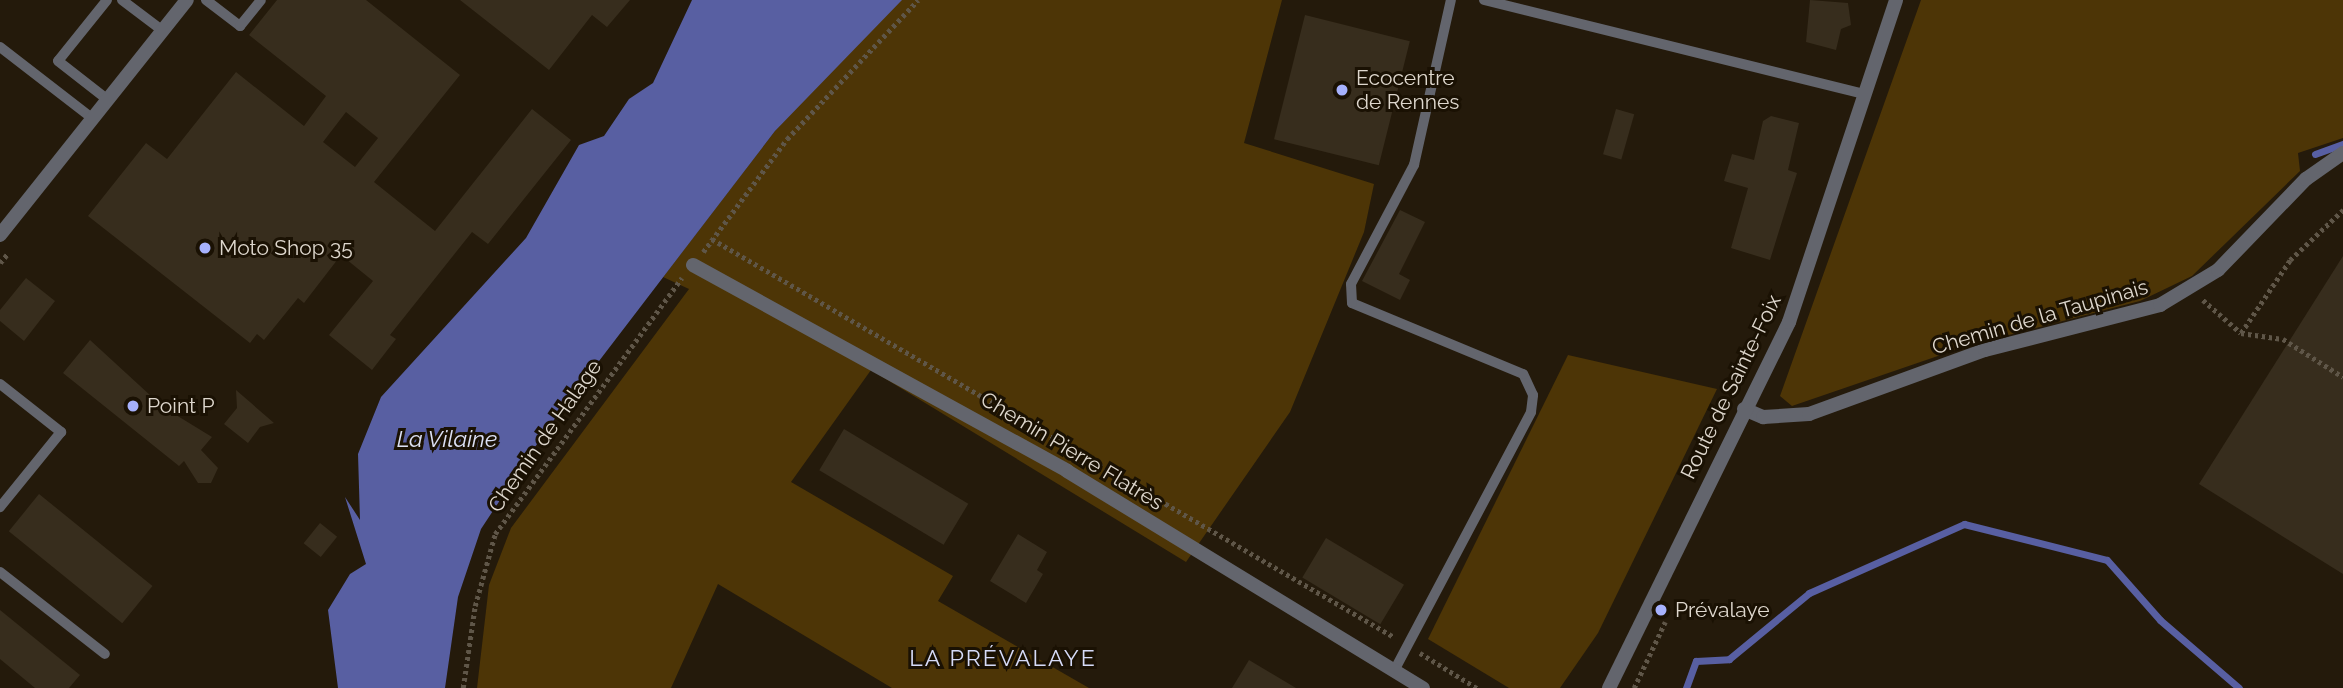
<!DOCTYPE html>
<meta charset="utf-8">
<style>
body{margin:0}
#map{position:relative;width:2343px;height:688px;overflow:hidden;background:#241a0b;font-family:Raleway,sans-serif}
div>[style]{position:absolute}
.green>*{inset:0;background:#4d3506}
.water>*{inset:0;background:#585fa2}
.stream>*{height:7px;margin:-3.5px;padding:0 3.5px;transform-origin:3.5px;border-radius:3.5px;background:#585fa2}
.building>*{inset:0;background:#372d1d;transform-origin:0 0}
.path>*{height:4.5px;margin-top:-2.25px;transform-origin:0;background:repeating-linear-gradient(90deg,#5f5648 0 3.5px,transparent 0 7px)}
.service>*{height:10px;margin:-5px;padding:0 5px;transform-origin:5px;border-radius:5px;background:#63656d}
.minor>*{height:14px;margin:-7px;padding:0 7px;transform-origin:7px;border-radius:7px;background:#63656d}
.tertiary>*{height:14px;margin:-7px;padding:0 7px;transform-origin:7px;border-radius:7px;background:#63656d}
.dots>*{width:19px;height:19px;translate:-50% -50%;box-sizing:border-box;border:4px solid #1a1103;border-radius:50%}
span{translate:-50% -50%;white-space:nowrap;text-align:center;line-height:1.15;-webkit-text-stroke:6px #1a1103;paint-order:stroke}
.poi-label{font-size:21px;color:#ded7cd}
.left{translate:0 -50%;text-align:left}
.street-label{font-size:21px;color:#ded7cd}
.water-label{font-size:23px;color:#dce0f4;font-style:italic}
.neighbourhood-label{font-size:23px;color:#d6dbf8;letter-spacing:2px}
</style>
<div id="map">
<div class="green">
<div style="clip-path:polygon(890px 0,1282px 0,1244px 143px,1374px 184px,1364px 232px,1290px 412px,1186px 562px,871px 370px,791px 482px,953px 576px,938px 601px,1089px 688px,892px 688px,718px 584px,671px 688px,477px 688px,489px 585px,511px 528px,689px 289px,663px 277px,775px 131px)"></div>
<div style="clip-path:polygon(1921px 0,2343px 0,2343px 138px,2298px 153px,2300px 171px,2192px 276px,2140px 301px,1970px 345px,1792px 406px,1780px 396px)"></div>
<div style="clip-path:polygon(1568px 355px,1717px 389px,1598px 633px,1560px 688px,1509px 688px,1428px 639px)"></div>
</div>
<div class="water">
<div style="clip-path:polygon(692px 0,902px 0,775px 131px,547px 429px,481px 529px,458px 597px,445px 688px,338px 688px,328px 610px,350px 574px,366px 564px,345px 497px,360px 520px,358px 454px,381px 397px,526px 238px,579px 145px,604px 136px,629px 99px,653px 83px)"></div>
</div>
<div class="stream">
<div style="left:2315px;top:154px;width:30px;rotate:-20deg"></div>
<div style="left:1686px;top:688px;width:29px;rotate:-70deg"></div>
<div style="left:1696px;top:661px;width:33px;rotate:-3deg"></div>
<div style="left:1729px;top:659px;width:104px;rotate:-39.5deg"></div>
<div style="left:1809px;top:593px;width:170px;rotate:-24deg"></div>
<div style="left:1964px;top:524px;width:147px;rotate:14.1deg"></div>
<div style="left:2107px;top:560px;width:80px;rotate:48.5deg"></div>
<div style="left:2160px;top:620px;width:104px;rotate:40.7deg"></div>
</div>
<div class="building">
<div style="clip-path:polygon(evenodd,277px 0,366px 0,460px 75px,374px 182px,435px 231px,532px 109px,571px 140px,488px 244px,472px 232px,390px 335px,396px 339px,372px 370px,329px 335px,373px 281px,341px 255px,304px 303px,298px 298px,264px 340px,257px 334px,250px 343px,88px 216px,146px 143px,167px 159px,236px 72px,304px 126px,326px 96px,249px 35px,277px 0,346px 112px,378px 138px,355px 167px,323px 142px,346px 112px)"></div>
<div style="clip-path:polygon(460px 0,630px 0,607px 27px,592px 15px,549px 70px)"></div>
<div style="clip-path:polygon(1810px 0,1848px 3px,1851px 25px,1841px 29px,1836px 50px,1806px 42px)"></div>
<div style="left:1305px;top:15px;width:108px;height:128px;rotate:14deg"></div>
<div style="left:1616px;top:109px;width:19px;height:47px;rotate:16deg"></div>
<div style="clip-path:polygon(1771px 116px,1799px 123px,1788px 170px,1797px 173px,1770px 260px,1731px 248px,1748px 188px,1724px 181px,1732px 154px,1754px 160px,1763px 121px)"></div>
<div style="clip-path:polygon(1400px 210px,1425px 222px,1399px 274px,1410px 280px,1400px 300px,1362px 281px)"></div>
<div style="clip-path:polygon(2343px 256px,2343px 574px,2199px 484px)"></div>
<div style="clip-path:polygon(26px 278px,55px 301px,24px 341px,0 321px,0 310px)"></div>
<div style="clip-path:polygon(90px 340px,163px 407px,212px 437px,201px 450px,218px 468px,211px 483px,198px 483px,184px 461px,179px 466px,63px 373px)"></div>
<div style="clip-path:polygon(236px 390px,274px 423px,260px 427px,248px 443px,224px 424px,237px 408px)"></div>
<div style="left:844px;top:429px;width:145px;height:48px;rotate:31deg"></div>
<div style="left:39px;top:494px;width:146px;height:48px;rotate:39deg"></div>
<div style="left:320px;top:523px;width:22px;height:26px;rotate:39deg"></div>
<div style="clip-path:polygon(1018px 534px,1047px 552px,1037px 570px,1043px 574px,1026px 603px,990px 581px)"></div>
<div style="left:1326px;top:538px;width:91px;height:46px;rotate:31deg"></div>
<div style="clip-path:polygon(0 610px,80px 675px,69px 688px,35px 688px,0 659px)"></div>
<div style="clip-path:polygon(1249px 660px,1296px 688px,1232px 688px)"></div>
</div>
<div class="path">
<div style="left:712px;top:239px;width:790px;rotate:30.27deg"></div>
<div style="left:703px;top:252px;width:141px;rotate:-53.4deg"></div>
<div style="left:787px;top:139px;width:191px;rotate:-46.7deg"></div>
<div style="left:0;top:263px;width:13px;rotate:-51deg"></div>
<div style="left:2203px;top:300px;width:50px;rotate:41deg"></div>
<div style="left:2241px;top:333px;width:42px;rotate:8.1deg"></div>
<div style="left:2283px;top:339px;width:71px;rotate:32.3deg"></div>
<div style="left:2241px;top:333px;width:88px;rotate:-56.1deg"></div>
<div style="left:2290px;top:260px;width:73px;rotate:-43.3deg"></div>
<div style="left:1420px;top:653px;width:67px;rotate:31.6deg"></div>
<div style="left:463px;top:688px;width:83px;rotate:-81.7deg"></div>
<div style="left:475px;top:606px;width:75px;rotate:-74.5deg"></div>
<div style="left:495px;top:534px;width:317px;rotate:-53.9deg"></div>
<div style="left:1634px;top:688px;width:73px;rotate:-64.8deg"></div>
</div>
<div class="service">
<div style="left:107px;top:0;width:78px;rotate:128.8deg"></div>
<div style="left:58px;top:61px;width:63px;rotate:38deg"></div>
<div style="left:122px;top:0;width:51px;rotate:37.1deg"></div>
<div style="left:206px;top:0;width:43px;rotate:37.4deg"></div>
<div style="left:240px;top:26px;width:33px;rotate:-51deg"></div>
<div style="left:1484px;top:0;width:392px;rotate:13.9deg"></div>
<div style="left:0;top:47px;width:118px;rotate:37.7deg"></div>
<div style="left:0;top:384px;width:78px;rotate:38.2deg"></div>
<div style="left:61px;top:432px;width:97px;rotate:129.1deg"></div>
<div style="left:0;top:572px;width:133px;rotate:38deg"></div>
<div style="left:1394px;top:671px;width:293px;rotate:-62.1deg"></div>
<div style="left:1531px;top:412px;width:17px;rotate:-83deg"></div>
<div style="left:1533px;top:395px;width:23px;rotate:-115deg"></div>
<div style="left:1523px;top:374px;width:185px;rotate:-157.5deg"></div>
<div style="left:1352px;top:303px;width:19px;rotate:-93deg"></div>
<div style="left:1351px;top:284px;width:135px;rotate:-62.1deg"></div>
<div style="left:1414px;top:165px;width:169px;rotate:-77.4deg"></div>
</div>
<div class="minor">
<div style="left:693px;top:265px;width:427px;rotate:28.8deg"></div>
<div style="left:1067px;top:471px;width:417px;rotate:31.4deg"></div>
<div style="left:1744px;top:409px;width:21px;rotate:23deg"></div>
<div style="left:1763px;top:417px;width:46px;rotate:-3.7deg"></div>
<div style="left:1809px;top:414px;width:187px;rotate:-20deg"></div>
<div style="left:1985px;top:350px;width:181px;rotate:-14.4deg"></div>
<div style="left:2160px;top:305px;width:68px;rotate:-31.1deg"></div>
<div style="left:2218px;top:270px;width:127px;rotate:-46deg"></div>
<div style="left:2306px;top:179px;width:45px;rotate:-35.1deg"></div>
</div>
<div class="tertiary">
<div style="left:0;top:235px;width:300px;rotate:-51.5deg"></div>
<div style="left:1609px;top:688px;width:408px;rotate:-63.8deg"></div>
<div style="left:1789px;top:322px;width:339px;rotate:-71.6deg"></div>
</div>
<div class="dots">
<div style="left:1342px;top:90px;background:#a6b1fc"></div>
<div style="left:205px;top:248px;background:#a6b1fc"></div>
<div style="left:133px;top:406px;background:#a6b1fc"></div>
<div style="left:1661px;top:610px;background:#a6b1fc"></div>
</div>
<div class="poi-label">
<span class="left" style="left:1356px;top:90px">Ecocentre<br>de Rennes</span>
<span class="left" style="left:219px;top:248px">Moto Shop 35</span>
<span class="left" style="left:147px;top:406px">Point P</span>
<span class="left" style="left:1675px;top:610px">Prévalaye</span>
</div>
<div class="street-label">
<span style="left:2040px;top:317px;rotate:-16deg">Chemin de la Taupinais</span>
<span style="left:1731px;top:387px;rotate:-64deg">Route de Sainte-Foix</span>
<span style="left:545px;top:436px;rotate:-55deg">Chemin de Halage</span>
<span style="left:1072px;top:451px;rotate:31deg">Chemin Pierre Flatrès</span>
</div>
<div class="water-label">
<span style="left:447px;top:439px">La Vilaine</span>
</div>
<div class="neighbourhood-label">
<span style="left:1003px;top:658px">LA PRÉVALAYE</span>
</div>
</div>
